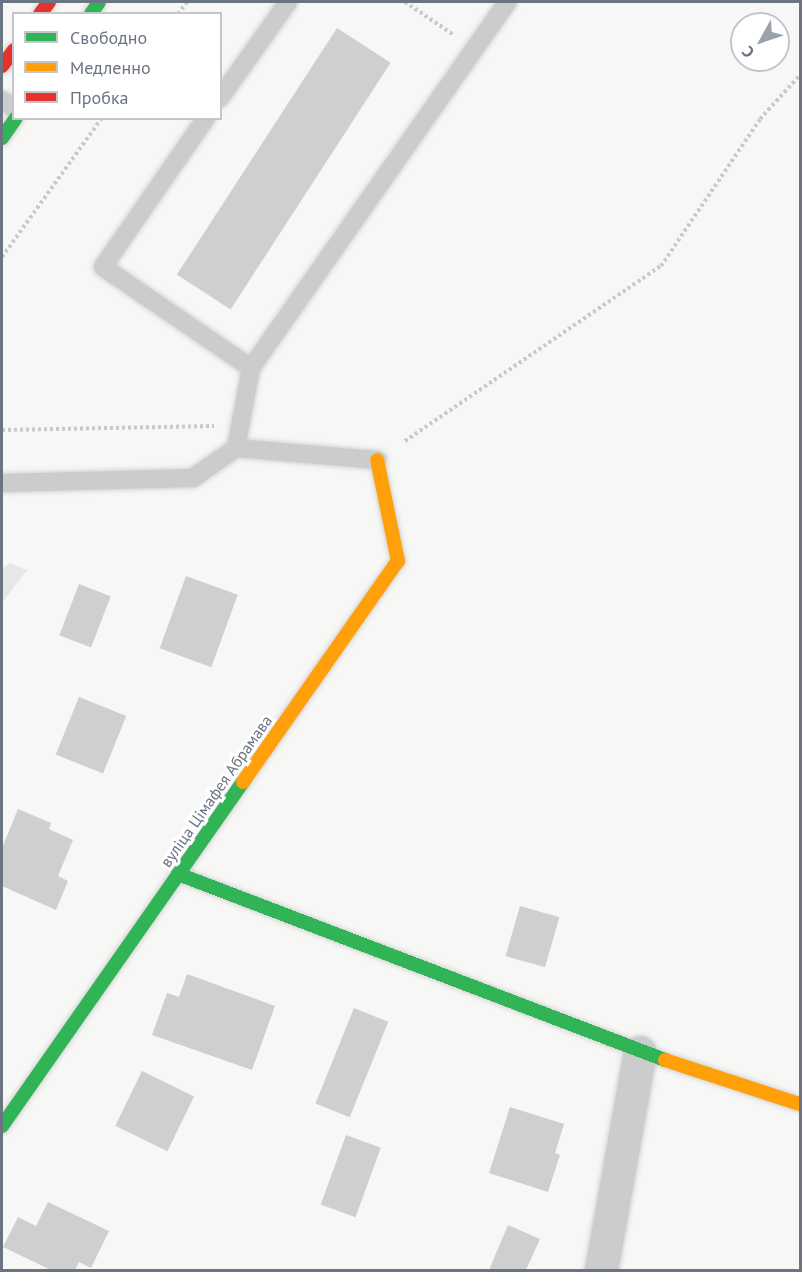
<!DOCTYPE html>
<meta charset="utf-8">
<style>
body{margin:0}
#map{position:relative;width:802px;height:1272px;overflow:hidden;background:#f7f7f6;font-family:"PT Sans",sans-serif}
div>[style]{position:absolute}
.green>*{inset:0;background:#e5e8e4}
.building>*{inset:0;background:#cecfd0;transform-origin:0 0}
.path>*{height:4px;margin-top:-2px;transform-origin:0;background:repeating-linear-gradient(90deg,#c8c9ca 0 3px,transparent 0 6px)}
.roads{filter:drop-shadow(0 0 2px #d4d4d4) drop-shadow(0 0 2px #d4d4d4)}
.lane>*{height:18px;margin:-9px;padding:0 9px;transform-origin:9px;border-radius:9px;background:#cbcccd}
.street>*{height:33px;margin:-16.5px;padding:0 16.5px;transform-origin:16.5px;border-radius:16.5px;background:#cbcccd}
.fast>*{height:14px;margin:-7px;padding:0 7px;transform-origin:7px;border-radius:7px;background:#30b455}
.slow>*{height:14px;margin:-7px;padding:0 7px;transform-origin:7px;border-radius:7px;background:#ff9f0a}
.jam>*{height:14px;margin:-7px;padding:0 7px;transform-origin:7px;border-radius:7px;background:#e5322d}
span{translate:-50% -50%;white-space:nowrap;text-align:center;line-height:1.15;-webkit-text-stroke:6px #fff;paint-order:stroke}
.street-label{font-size:16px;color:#6a7483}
.frame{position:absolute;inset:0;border:3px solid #6a7483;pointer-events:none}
.legend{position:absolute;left:12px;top:12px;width:210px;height:108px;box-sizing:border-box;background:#fff;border:2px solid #c3c7cd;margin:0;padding:8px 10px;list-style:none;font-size:18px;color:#6a7483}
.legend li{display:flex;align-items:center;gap:12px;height:30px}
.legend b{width:30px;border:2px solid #c3c7cd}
.north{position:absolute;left:730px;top:12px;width:60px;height:60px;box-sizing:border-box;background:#fff;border:2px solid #c3c7cd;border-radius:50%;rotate:230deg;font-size:16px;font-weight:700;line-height:24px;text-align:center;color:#6a7483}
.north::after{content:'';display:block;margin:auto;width:21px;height:27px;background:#9ba2ab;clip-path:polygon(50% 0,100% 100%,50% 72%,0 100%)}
</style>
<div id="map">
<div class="green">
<div style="clip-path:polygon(10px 563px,27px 570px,2px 603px,2px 569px)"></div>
</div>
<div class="building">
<div style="left:337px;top:28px;width:64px;height:294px;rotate:33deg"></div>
<div style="left:186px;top:576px;width:55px;height:77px;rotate:20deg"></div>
<div style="left:79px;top:584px;width:34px;height:55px;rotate:21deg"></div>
<div style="left:79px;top:697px;width:51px;height:62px;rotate:22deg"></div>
<div style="clip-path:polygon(18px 809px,51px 823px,49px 829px,73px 840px,58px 876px,68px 881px,56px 910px,2px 886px,2px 848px)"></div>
<div style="left:520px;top:906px;width:41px;height:52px;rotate:16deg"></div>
<div style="clip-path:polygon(187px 974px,275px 1006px,252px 1070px,152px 1035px,167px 993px,179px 997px)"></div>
<div style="left:354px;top:1008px;width:37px;height:103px;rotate:22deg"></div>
<div style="left:142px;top:1071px;width:58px;height:61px;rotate:26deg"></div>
<div style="clip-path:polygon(510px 1107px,564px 1124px,555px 1153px,560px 1155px,548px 1192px,489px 1173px)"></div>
<div style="left:346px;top:1135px;width:37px;height:74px;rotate:20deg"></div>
<div style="clip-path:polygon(48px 1202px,109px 1231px,91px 1268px,79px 1262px,75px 1270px,51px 1270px,3px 1247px,18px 1217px,36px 1226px)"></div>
<div style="clip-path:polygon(508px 1225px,540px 1239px,526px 1270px,489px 1270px)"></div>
</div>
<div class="path">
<div style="left:405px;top:2px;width:59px;rotate:34deg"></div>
<div style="left:178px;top:14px;width:15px;rotate:-53deg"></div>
<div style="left:2px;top:257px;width:171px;rotate:-54.3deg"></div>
<div style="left:2px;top:430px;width:212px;rotate:-1.1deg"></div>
<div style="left:405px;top:441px;width:310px;rotate:-34.4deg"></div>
<div style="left:661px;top:266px;width:177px;rotate:-56deg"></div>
<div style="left:760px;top:119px;width:59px;rotate:-47.7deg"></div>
</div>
<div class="roads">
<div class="lane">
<div style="left:220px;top:98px;width:118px;rotate:-54.7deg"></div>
<div style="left:2px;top:100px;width:14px;rotate:34deg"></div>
<div style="left:206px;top:118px;width:181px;rotate:124.7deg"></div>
<div style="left:103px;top:267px;width:179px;rotate:34.3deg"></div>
<div style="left:236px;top:448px;width:142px;rotate:4.9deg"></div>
<div style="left:2px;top:483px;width:191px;rotate:-1.5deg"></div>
<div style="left:193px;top:478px;width:52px;rotate:-34.9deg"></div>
<div style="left:236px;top:448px;width:81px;rotate:-79.4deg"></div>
<div style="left:251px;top:368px;width:447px;rotate:-55deg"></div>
</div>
<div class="street">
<div style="left:601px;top:1270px;width:221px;rotate:-79.9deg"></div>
</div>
<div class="fast">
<div style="left:91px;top:14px;width:14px;rotate:-56deg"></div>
<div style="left:2px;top:138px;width:24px;rotate:-55deg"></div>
<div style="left:178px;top:874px;width:521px;rotate:20.9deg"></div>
<div style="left:2px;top:1126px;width:420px;rotate:-55deg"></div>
</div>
<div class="slow">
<div style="left:243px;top:782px;width:270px;rotate:-55deg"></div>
<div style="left:398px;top:561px;width:103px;rotate:-101.7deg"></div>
<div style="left:665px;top:1060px;width:142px;rotate:18.1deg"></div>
</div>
<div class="jam">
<div style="left:40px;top:14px;width:15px;rotate:-53deg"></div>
<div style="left:2px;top:66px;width:20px;rotate:-53deg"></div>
</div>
</div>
<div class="street-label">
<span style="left:216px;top:791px;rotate:-55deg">вуліца Цімафея Абрамава</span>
</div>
<div class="frame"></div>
<ul class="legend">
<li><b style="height:8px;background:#30b455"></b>Свободно</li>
<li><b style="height:8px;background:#ff9f0a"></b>Медленно</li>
<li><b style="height:8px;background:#e5322d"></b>Пробка</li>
</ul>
<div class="north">С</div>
</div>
